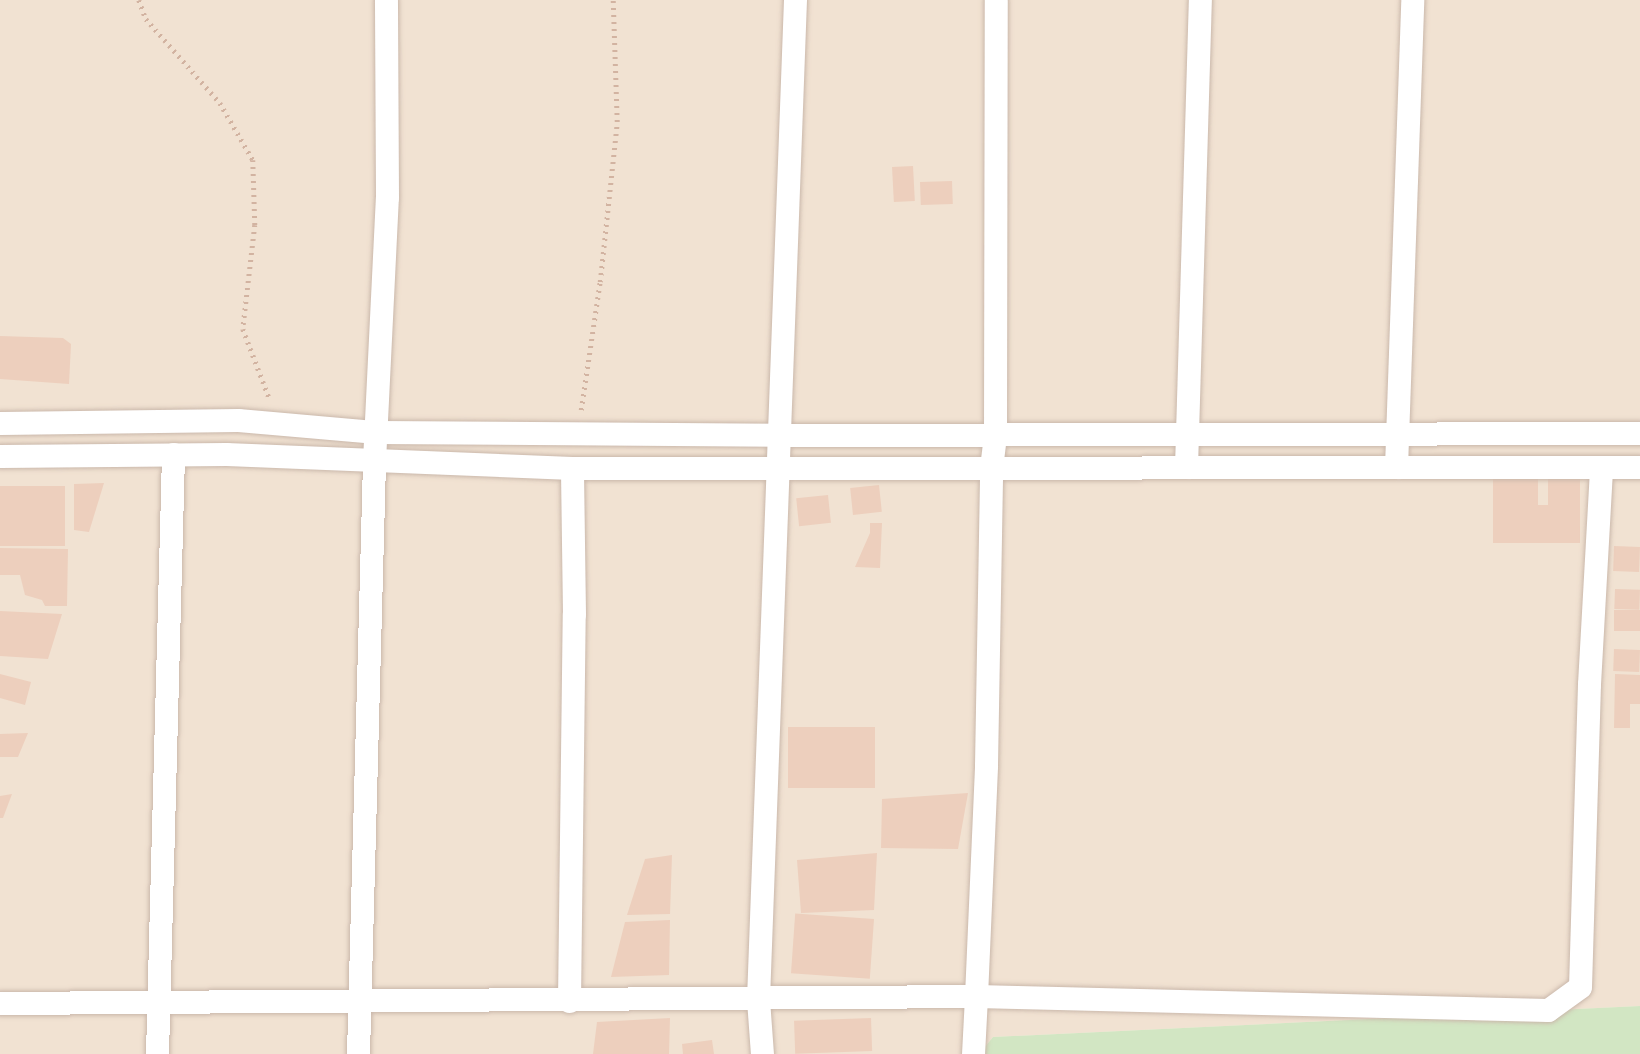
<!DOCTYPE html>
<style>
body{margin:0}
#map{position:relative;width:1640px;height:1054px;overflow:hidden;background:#faf1e3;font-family:Raleway,sans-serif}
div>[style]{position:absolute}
.residential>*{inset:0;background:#f1e2d2}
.green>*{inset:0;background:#d2e6c3}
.building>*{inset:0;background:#edcfbd;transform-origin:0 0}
.path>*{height:4.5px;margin-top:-2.25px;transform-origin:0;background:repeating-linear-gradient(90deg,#d2b3a1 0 2px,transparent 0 7px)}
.roads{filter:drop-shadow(0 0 2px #cab8ab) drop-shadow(0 0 2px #cab8ab)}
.street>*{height:23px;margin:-11.5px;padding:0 11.5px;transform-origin:11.5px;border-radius:11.5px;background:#fff}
span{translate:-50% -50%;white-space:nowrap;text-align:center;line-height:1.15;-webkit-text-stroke:5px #fdf5e9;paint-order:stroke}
</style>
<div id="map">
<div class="residential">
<div style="clip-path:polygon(0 0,1640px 0,1640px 1006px,993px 1037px,979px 1054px,0 1054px)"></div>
</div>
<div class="green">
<div style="clip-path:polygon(1640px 1006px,1640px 1054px,979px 1054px,993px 1037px)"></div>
</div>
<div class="building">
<div style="left:913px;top:166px;width:35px;height:21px;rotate:87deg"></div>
<div style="left:952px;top:181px;width:23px;height:32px;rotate:88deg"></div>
<div style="clip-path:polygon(0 336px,63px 338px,71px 344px,69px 384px,0 379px)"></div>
<div style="clip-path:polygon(1538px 476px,1538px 505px,1548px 505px,1548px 477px,1580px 477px,1580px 543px,1493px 543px,1493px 477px)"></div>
<div style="clip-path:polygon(104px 483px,89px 532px,74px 530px,74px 484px)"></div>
<div style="left:879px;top:485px;width:27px;height:29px;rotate:84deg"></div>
<div style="left:65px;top:486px;width:60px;height:65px;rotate:90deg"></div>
<div style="left:828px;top:495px;width:28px;height:32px;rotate:84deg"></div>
<div style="clip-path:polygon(870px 523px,882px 523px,880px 568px,855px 567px,870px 533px)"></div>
<div style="left:1614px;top:546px;width:26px;height:25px;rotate:2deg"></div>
<div style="clip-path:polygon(0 548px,68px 549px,67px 606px,45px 606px,42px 600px,25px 595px,20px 575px,0 575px)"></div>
<div style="left:1615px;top:589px;width:25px;height:20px;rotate:2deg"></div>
<div style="left:1614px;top:610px;width:26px;height:21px"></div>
<div style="clip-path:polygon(0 611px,62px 614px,48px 659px,0 656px)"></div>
<div style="left:1614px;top:649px;width:26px;height:22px;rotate:2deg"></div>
<div style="clip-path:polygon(0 674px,31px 682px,25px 705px,0 698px)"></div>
<div style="clip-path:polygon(1615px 674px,1640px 675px,1640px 704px,1630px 704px,1630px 728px,1614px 728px)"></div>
<div style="left:875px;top:727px;width:61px;height:87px;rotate:90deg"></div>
<div style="clip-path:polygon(28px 733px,18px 757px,0 757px,0 734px)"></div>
<div style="clip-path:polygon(968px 793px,958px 849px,881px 848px,882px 799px)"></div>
<div style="clip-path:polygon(12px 794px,3px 818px,0 818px,0 796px)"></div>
<div style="clip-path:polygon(877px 853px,874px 910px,801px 913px,797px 860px)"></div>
<div style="clip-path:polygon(672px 855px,670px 914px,627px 915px,645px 859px)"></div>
<div style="left:874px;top:919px;width:60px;height:79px;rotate:94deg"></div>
<div style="clip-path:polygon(670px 920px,669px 975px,611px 977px,625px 922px)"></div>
<div style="clip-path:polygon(670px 1018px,669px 1054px,593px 1054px,597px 1022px)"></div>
<div style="left:871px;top:1018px;width:33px;height:77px;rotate:88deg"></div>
<div style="clip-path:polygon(712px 1040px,714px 1054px,683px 1054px,682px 1044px)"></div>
</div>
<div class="path">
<div style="left:139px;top:0;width:20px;rotate:70deg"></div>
<div style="left:146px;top:19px;width:112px;rotate:48.6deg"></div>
<div style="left:220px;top:103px;width:66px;rotate:59.9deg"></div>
<div style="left:253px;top:160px;width:65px;rotate:88.2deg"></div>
<div style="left:255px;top:225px;width:105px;rotate:96.6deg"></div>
<div style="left:243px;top:329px;width:76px;rotate:69.2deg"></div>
<div style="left:581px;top:410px;width:129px;rotate:-81.6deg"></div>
<div style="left:600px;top:282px;width:161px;rotate:-83.9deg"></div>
<div style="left:617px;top:122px;width:122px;rotate:-91.9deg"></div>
</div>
<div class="roads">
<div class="street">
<div style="left:0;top:423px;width:238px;rotate:-0.7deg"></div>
<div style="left:238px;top:420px;width:139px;rotate:5deg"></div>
<div style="left:376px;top:432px;width:401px;rotate:0.4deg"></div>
<div style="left:777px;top:435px;width:863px;rotate:-0.13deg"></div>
<div style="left:0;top:456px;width:226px;rotate:-0.5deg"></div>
<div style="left:226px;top:454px;width:346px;rotate:2.3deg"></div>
<div style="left:572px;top:468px;width:1068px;rotate:-0.05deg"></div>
<div style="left:1186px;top:467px;width:467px;rotate:-88.3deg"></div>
<div style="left:1396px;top:467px;width:467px;rotate:-88deg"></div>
<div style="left:569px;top:1001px;width:387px;rotate:-89.3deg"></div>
<div style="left:574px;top:614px;width:146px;rotate:-90.8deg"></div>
<div style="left:0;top:1003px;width:976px;rotate:-0.41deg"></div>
<div style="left:976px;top:996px;width:231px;rotate:-87.5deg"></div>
<div style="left:986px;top:765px;width:297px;rotate:-89deg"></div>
<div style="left:991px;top:468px;width:33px;rotate:-83deg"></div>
<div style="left:995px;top:435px;width:435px;rotate:-89.9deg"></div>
<div style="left:157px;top:1054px;width:600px;rotate:-88.47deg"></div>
<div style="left:358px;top:1054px;width:593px;rotate:-88.45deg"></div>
<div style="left:374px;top:461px;width:264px;rotate:-87.2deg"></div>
<div style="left:387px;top:197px;width:197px;rotate:-90.3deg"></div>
<div style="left:762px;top:1054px;width:55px;rotate:-94.2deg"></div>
<div style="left:758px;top:999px;width:1000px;rotate:-87.88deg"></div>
<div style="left:973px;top:1054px;width:58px;rotate:-87deg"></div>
<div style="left:976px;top:996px;width:572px;rotate:1.4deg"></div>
<div style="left:1548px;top:1010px;width:39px;rotate:-36deg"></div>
<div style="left:1580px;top:987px;width:303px;rotate:-88.3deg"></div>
<div style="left:1589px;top:684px;width:217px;rotate:-86.8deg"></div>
</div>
</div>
</div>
